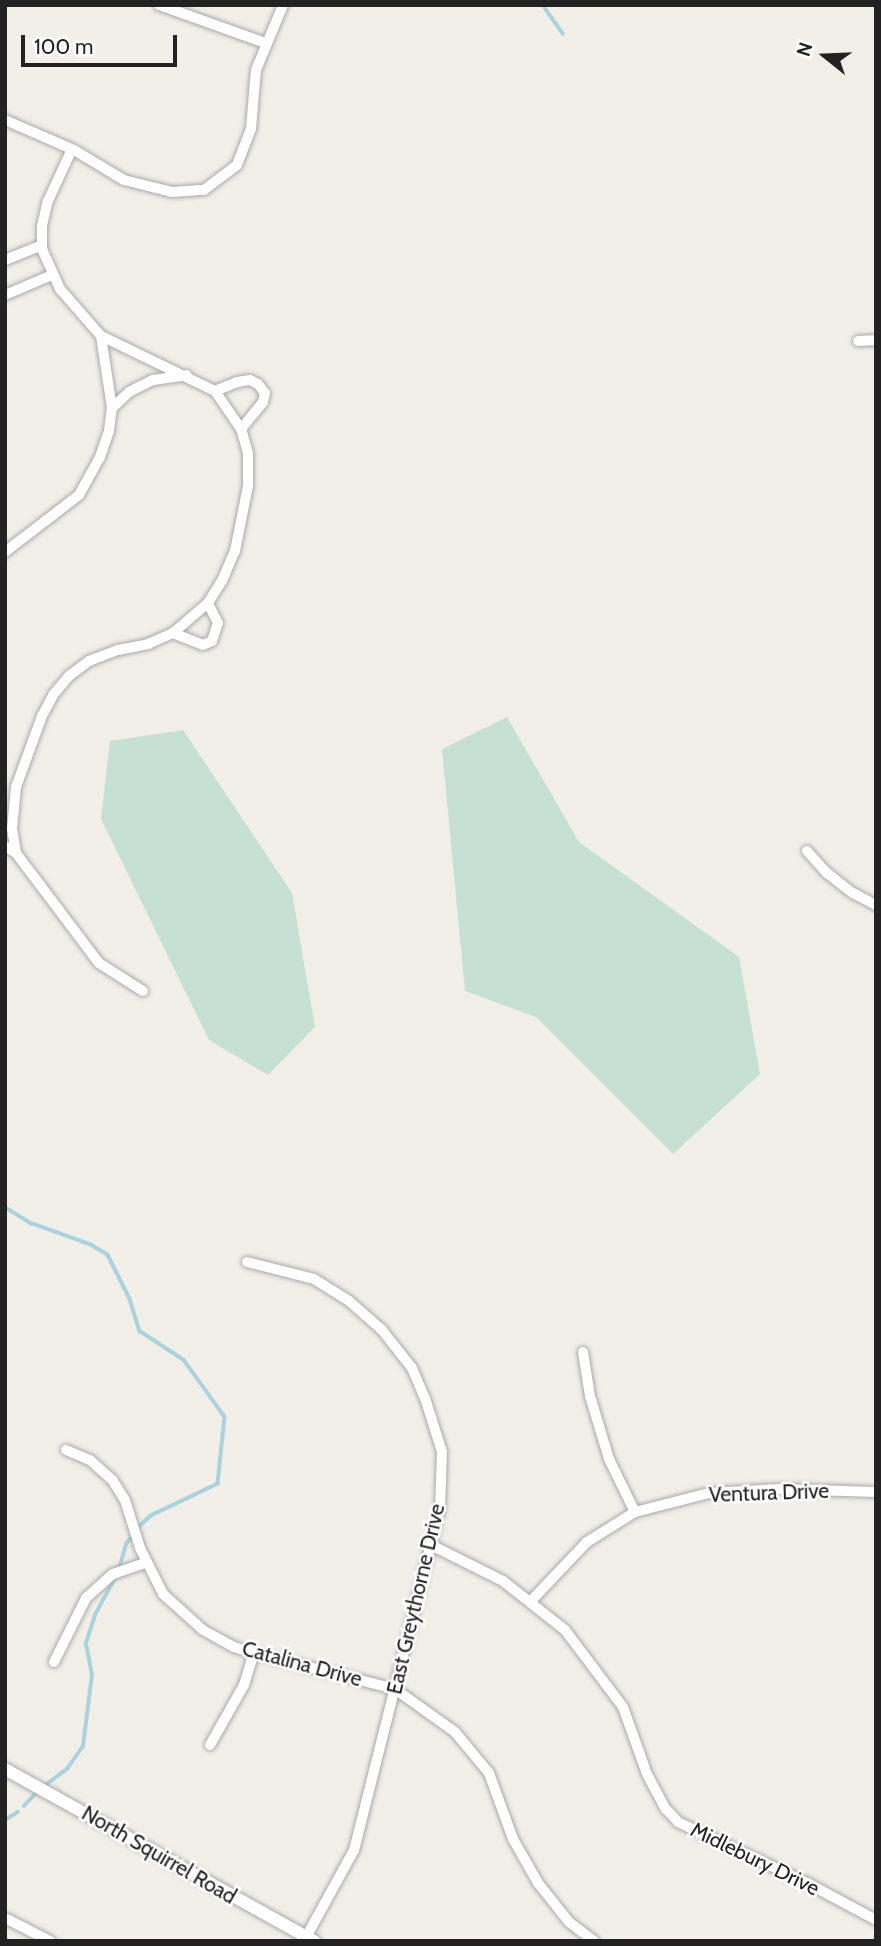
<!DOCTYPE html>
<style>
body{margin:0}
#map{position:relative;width:881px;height:1946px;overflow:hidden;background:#f2efe9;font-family:Cabin,sans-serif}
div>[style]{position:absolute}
.wetland>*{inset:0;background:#c6e0d4}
.stream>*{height:3.5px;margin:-1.75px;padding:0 1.75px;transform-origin:1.75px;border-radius:1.75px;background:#aad3df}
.roads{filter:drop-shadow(0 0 2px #a9a9a9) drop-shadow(0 0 2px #a9a9a9)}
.minor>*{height:10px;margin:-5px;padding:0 5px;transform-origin:5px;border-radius:5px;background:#fff}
.tertiary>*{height:12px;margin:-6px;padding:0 6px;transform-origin:6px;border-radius:6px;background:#fff}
span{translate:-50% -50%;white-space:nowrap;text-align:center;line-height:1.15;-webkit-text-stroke:5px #fff;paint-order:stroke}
.street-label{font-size:21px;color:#222}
.frame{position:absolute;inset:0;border:7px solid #222;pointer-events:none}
.north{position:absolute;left:790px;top:21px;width:70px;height:70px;-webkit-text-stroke:5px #fff;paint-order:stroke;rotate:288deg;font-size:19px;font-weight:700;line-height:28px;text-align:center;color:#222}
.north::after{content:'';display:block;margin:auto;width:24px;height:32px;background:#222;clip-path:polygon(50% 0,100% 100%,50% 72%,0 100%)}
.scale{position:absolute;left:21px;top:35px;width:156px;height:32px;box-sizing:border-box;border:4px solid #222;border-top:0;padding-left:9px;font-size:21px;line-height:24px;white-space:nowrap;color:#222;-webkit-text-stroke:5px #fff;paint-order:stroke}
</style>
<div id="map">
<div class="wetland">
<div style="clip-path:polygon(507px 717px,579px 842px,739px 957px,760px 1074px,673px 1154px,536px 1017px,465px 991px,442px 749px)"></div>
<div style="clip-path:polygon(183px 730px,292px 893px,315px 1027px,268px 1075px,209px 1040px,101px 819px,110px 741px)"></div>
</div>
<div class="stream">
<div style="left:543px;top:5px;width:35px;rotate:55deg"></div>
<div style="left:5px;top:1207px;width:31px;rotate:32deg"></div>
<div style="left:31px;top:1223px;width:63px;rotate:19.6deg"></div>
<div style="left:90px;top:1244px;width:21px;rotate:31deg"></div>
<div style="left:108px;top:1255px;width:49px;rotate:63.4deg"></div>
<div style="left:130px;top:1299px;width:34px;rotate:73deg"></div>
<div style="left:140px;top:1331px;width:53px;rotate:33.4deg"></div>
<div style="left:184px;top:1360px;width:70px;rotate:54.3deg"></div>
<div style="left:225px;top:1417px;width:67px;rotate:96deg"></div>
<div style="left:218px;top:1484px;width:74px;rotate:154.5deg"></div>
<div style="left:151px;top:1516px;width:19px;rotate:137deg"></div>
<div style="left:119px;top:1569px;width:26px;rotate:-74deg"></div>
<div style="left:126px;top:1544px;width:11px;rotate:-52deg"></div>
<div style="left:43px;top:1787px;width:30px;rotate:-37deg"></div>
<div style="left:67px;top:1769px;width:28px;rotate:-55deg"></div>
<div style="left:83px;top:1746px;width:72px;rotate:-82.8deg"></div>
<div style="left:92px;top:1675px;width:33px;rotate:-101deg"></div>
<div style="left:86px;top:1643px;width:29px;rotate:-72deg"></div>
<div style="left:95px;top:1615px;width:44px;rotate:-61.7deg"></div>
<div style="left:24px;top:1806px;width:19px;rotate:-47deg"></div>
<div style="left:5px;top:1820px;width:15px;rotate:-32deg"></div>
</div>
<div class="roads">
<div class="minor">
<div style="left:159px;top:5px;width:114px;rotate:19.6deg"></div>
<div style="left:5px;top:120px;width:75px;rotate:23.5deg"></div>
<div style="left:74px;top:150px;width:58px;rotate:31deg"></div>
<div style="left:124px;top:180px;width:49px;rotate:14deg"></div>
<div style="left:172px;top:192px;width:32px;rotate:-4deg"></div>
<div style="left:204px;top:190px;width:41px;rotate:-37.1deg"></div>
<div style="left:237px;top:165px;width:39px;rotate:-69deg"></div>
<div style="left:251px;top:129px;width:59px;rotate:-85.2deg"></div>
<div style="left:256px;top:70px;width:70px;rotate:-67.4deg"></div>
<div style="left:5px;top:260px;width:40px;rotate:-22deg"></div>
<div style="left:5px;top:295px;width:51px;rotate:-23.1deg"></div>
<div style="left:858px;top:341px;width:18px;rotate:-3deg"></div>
<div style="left:215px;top:391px;width:24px;rotate:-22deg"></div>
<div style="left:237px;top:382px;width:13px;rotate:-9deg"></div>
<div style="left:250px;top:380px;width:9px;rotate:27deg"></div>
<div style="left:258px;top:384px;width:11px;rotate:52deg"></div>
<div style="left:265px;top:393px;width:9px;rotate:103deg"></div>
<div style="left:263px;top:402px;width:35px;rotate:129deg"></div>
<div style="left:112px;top:408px;width:23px;rotate:-43deg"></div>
<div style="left:129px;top:392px;width:27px;rotate:-27deg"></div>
<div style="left:153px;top:380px;width:34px;rotate:-8deg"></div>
<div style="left:5px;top:552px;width:93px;rotate:-37.6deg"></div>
<div style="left:79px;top:495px;width:43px;rotate:-61.1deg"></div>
<div style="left:100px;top:457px;width:28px;rotate:-71deg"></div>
<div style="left:109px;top:431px;width:23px;rotate:-83deg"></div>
<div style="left:112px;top:408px;width:73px;rotate:-98.7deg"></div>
<div style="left:101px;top:336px;width:62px;rotate:-131.1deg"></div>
<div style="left:60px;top:289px;width:44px;rotate:-114.2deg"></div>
<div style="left:42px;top:249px;width:23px;rotate:-90deg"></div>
<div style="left:42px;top:226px;width:26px;rotate:-77deg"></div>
<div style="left:48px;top:201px;width:57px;rotate:-65.2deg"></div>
<div style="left:173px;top:633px;width:32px;rotate:22deg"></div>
<div style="left:203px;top:645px;width:10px;rotate:-24deg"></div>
<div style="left:212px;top:641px;width:19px;rotate:-72deg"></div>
<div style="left:218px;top:623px;width:22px;rotate:-117deg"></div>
<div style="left:5px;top:846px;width:13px;rotate:32deg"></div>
<div style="left:16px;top:853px;width:138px;rotate:53deg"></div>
<div style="left:99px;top:963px;width:52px;rotate:32.5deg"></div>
<div style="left:807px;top:851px;width:30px;rotate:48deg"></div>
<div style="left:827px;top:873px;width:33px;rotate:38deg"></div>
<div style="left:853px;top:893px;width:26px;rotate:28deg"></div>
<div style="left:16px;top:853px;width:24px;rotate:-99deg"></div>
<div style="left:12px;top:829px;width:42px;rotate:-84.6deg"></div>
<div style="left:16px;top:787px;width:76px;rotate:-69.9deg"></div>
<div style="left:42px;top:716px;width:24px;rotate:-62deg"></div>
<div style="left:53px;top:695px;width:25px;rotate:-50deg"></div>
<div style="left:69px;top:676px;width:25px;rotate:-37deg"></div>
<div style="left:89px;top:661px;width:31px;rotate:-21deg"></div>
<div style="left:118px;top:650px;width:31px;rotate:-11deg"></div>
<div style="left:148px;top:644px;width:27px;rotate:-24deg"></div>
<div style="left:173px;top:633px;width:46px;rotate:-40.6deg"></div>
<div style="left:208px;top:603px;width:26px;rotate:-58deg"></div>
<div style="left:222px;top:581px;width:33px;rotate:-67deg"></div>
<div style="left:235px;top:551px;width:66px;rotate:-78.7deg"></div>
<div style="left:248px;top:486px;width:33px;rotate:-90deg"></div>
<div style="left:248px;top:453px;width:25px;rotate:-106deg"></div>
<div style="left:241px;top:429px;width:46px;rotate:-124.4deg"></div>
<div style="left:215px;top:391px;width:127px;rotate:-154.2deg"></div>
<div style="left:247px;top:1262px;width:69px;rotate:14.2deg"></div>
<div style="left:314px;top:1279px;width:41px;rotate:32.2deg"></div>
<div style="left:349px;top:1301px;width:44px;rotate:41.3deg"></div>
<div style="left:382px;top:1330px;width:48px;rotate:51.7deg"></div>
<div style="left:412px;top:1368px;width:33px;rotate:67deg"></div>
<div style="left:425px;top:1398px;width:57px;rotate:72.5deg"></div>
<div style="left:442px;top:1452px;width:56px;rotate:92deg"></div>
<div style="left:440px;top:1508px;width:353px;rotate:104.1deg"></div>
<div style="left:354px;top:1850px;width:104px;rotate:118.8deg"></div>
<div style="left:583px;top:1352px;width:45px;rotate:81deg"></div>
<div style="left:590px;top:1396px;width:66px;rotate:73.2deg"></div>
<div style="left:609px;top:1459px;width:59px;rotate:63.9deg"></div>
<div style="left:66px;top:1450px;width:26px;rotate:23deg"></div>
<div style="left:90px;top:1460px;width:31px;rotate:42deg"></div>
<div style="left:113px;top:1481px;width:22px;rotate:58deg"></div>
<div style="left:125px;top:1500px;width:50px;rotate:72.6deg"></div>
<div style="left:140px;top:1548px;width:51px;rotate:63.4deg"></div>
<div style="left:163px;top:1594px;width:54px;rotate:42deg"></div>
<div style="left:203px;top:1630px;width:35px;rotate:29deg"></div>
<div style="left:234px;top:1647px;width:21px;rotate:17deg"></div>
<div style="left:254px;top:1653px;width:146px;rotate:14.3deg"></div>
<div style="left:395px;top:1689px;width:74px;rotate:35.6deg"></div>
<div style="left:455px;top:1732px;width:53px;rotate:50.3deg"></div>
<div style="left:489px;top:1773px;width:70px;rotate:70deg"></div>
<div style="left:513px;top:1839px;width:51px;rotate:60.4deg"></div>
<div style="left:538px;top:1883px;width:50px;rotate:51.5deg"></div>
<div style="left:569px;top:1922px;width:31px;rotate:37deg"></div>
<div style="left:431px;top:1545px;width:80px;rotate:26.6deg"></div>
<div style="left:503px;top:1581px;width:79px;rotate:38.3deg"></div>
<div style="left:565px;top:1630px;width:96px;rotate:53deg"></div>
<div style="left:623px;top:1707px;width:71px;rotate:70.3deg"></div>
<div style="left:647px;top:1774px;width:40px;rotate:62deg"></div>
<div style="left:666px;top:1809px;width:18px;rotate:47deg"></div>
<div style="left:678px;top:1822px;width:145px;rotate:25.3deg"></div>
<div style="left:809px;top:1884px;width:76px;rotate:28.2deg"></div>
<div style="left:530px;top:1602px;width:83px;rotate:-46.5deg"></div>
<div style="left:587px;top:1542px;width:57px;rotate:-32deg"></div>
<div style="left:635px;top:1512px;width:76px;rotate:-14.4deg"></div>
<div style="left:709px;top:1493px;width:72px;rotate:-3.2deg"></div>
<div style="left:781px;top:1489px;width:95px;rotate:1.8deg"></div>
<div style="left:54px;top:1662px;width:72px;rotate:-63.4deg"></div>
<div style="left:86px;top:1598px;width:36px;rotate:-42deg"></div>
<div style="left:113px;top:1574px;width:36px;rotate:-19deg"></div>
<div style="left:210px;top:1745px;width:69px;rotate:-60.5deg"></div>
<div style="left:244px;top:1685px;width:34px;rotate:-73deg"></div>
<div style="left:5px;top:1918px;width:51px;rotate:27.1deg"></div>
</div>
<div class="tertiary">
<div style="left:5px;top:1769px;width:354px;rotate:29.1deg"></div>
</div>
</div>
<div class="street-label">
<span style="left:769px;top:1493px;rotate:-2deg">Ventura Drive</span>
<span style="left:416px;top:1599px;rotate:-77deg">East Greythorne Drive</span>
<span style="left:302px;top:1664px;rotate:15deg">Catalina Drive</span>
<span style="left:159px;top:1855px;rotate:30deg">North Squirrel Road</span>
<span style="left:755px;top:1859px;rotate:26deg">Midlebury Drive</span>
</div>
<div class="frame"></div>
<div class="north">N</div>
<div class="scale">100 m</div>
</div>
